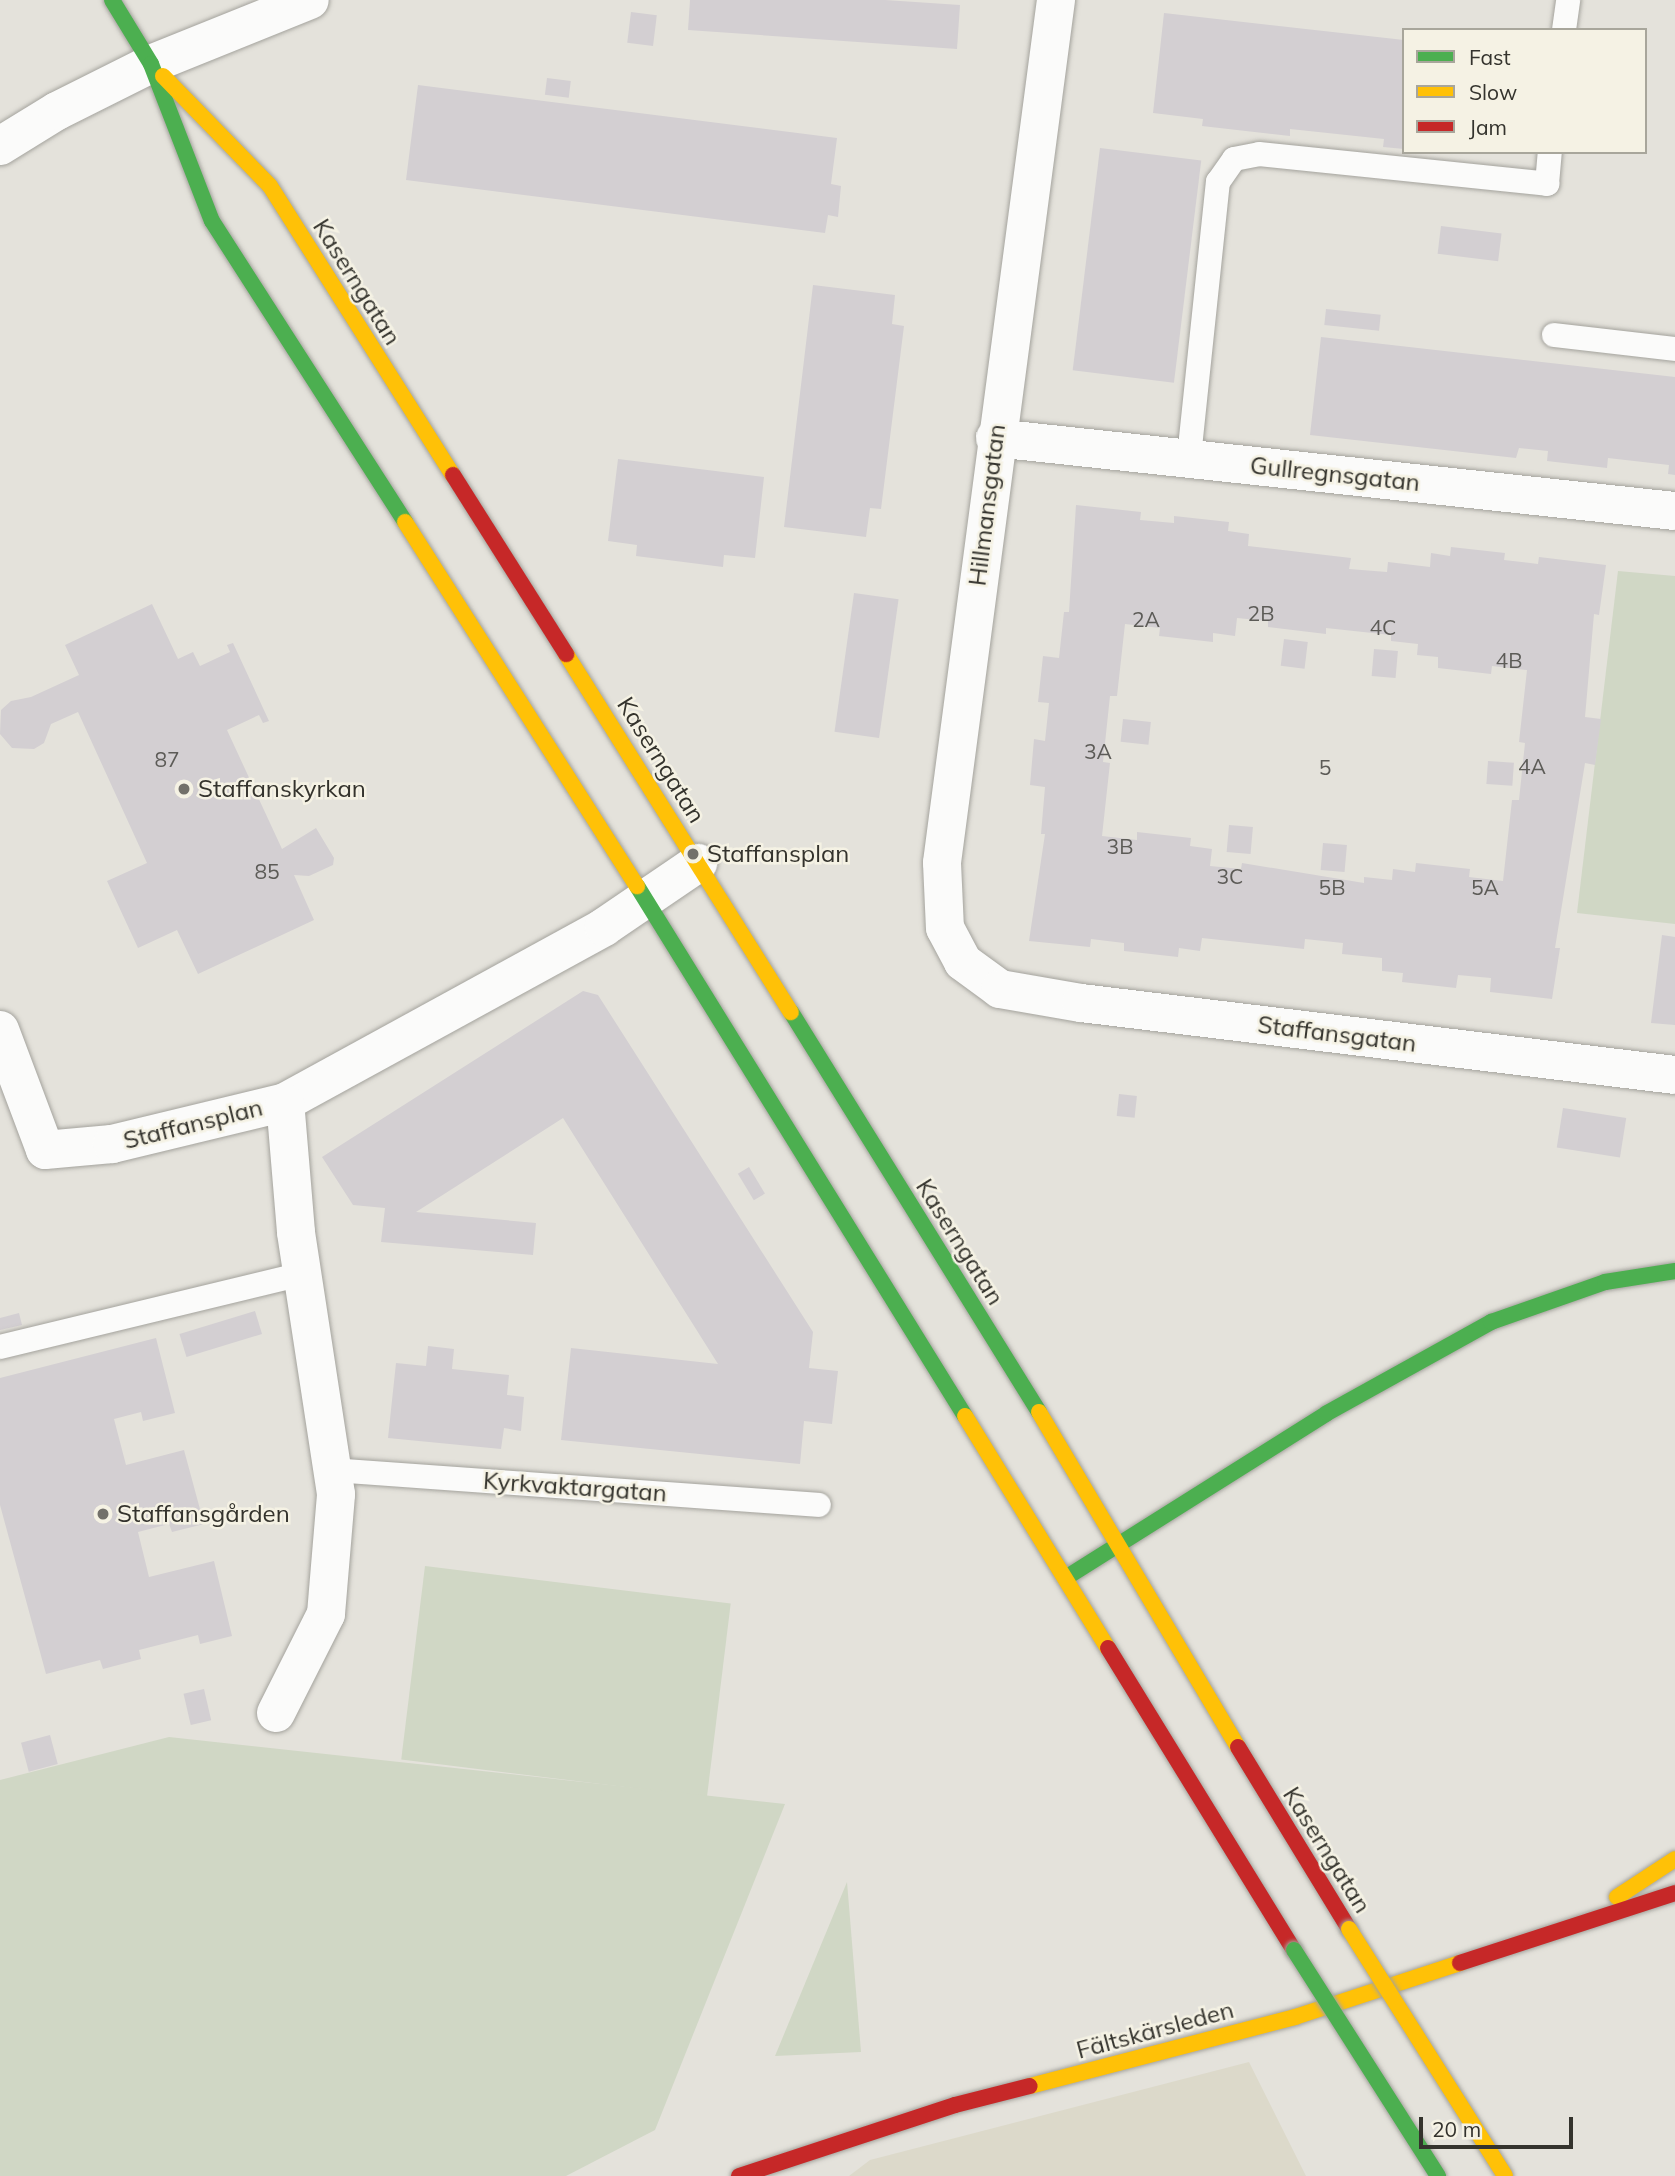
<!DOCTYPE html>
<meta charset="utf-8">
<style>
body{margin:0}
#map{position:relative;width:1675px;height:2176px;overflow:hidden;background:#e4e2db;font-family:Mulish,sans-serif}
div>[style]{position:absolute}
.built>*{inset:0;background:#dcd9ca}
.green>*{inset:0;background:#d0d7c5;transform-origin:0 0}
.building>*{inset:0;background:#d3cfd2;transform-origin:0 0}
.roads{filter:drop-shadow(0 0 2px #a4a39d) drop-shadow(0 0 2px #a4a39d)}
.lane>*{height:24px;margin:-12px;padding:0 12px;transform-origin:12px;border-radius:12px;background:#fbfbfa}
.street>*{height:38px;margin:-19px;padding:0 19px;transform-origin:19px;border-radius:19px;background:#fbfbfa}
.fast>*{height:16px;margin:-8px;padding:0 8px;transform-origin:8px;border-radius:8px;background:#4caf50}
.slow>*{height:16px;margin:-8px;padding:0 8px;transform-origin:8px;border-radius:8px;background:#ffc107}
.jam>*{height:16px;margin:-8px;padding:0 8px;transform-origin:8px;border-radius:8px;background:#c62828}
.bridges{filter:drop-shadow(0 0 2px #a4a39d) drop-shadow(0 0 2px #a4a39d)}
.fast-bridge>*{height:16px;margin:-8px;padding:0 8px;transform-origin:8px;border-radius:8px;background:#4caf50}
.slow-bridge>*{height:16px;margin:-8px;padding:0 8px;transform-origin:8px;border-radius:8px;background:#ffc107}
.dots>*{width:19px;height:19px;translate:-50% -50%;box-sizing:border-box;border:4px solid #f5f2e4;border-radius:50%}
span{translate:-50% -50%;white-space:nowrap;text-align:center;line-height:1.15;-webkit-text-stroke:5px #f5f2e4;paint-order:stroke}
.number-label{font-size:21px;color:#5c5b57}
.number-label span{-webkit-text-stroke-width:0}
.street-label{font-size:24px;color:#34332d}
.poi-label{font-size:24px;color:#34332d}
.left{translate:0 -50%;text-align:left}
.legend{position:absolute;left:1402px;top:28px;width:245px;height:126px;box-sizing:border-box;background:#f5f2e4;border:2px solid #a8a69b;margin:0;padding:9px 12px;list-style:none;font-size:21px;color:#34332d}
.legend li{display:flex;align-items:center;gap:14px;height:35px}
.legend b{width:35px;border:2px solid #a8a69b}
.scale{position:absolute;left:1419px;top:2117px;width:154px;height:32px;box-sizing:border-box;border:4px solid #34332d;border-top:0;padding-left:9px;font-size:21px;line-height:24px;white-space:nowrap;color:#34332d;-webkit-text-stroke:5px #f5f2e4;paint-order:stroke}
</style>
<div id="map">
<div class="built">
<div style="clip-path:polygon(1249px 2062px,1306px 2176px,849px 2176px,870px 2160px)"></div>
</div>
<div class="green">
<div style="clip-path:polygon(1618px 571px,1675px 576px,1675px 924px,1577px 913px)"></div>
<div style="left:425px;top:1566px;width:308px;height:195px;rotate:7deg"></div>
<div style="clip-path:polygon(169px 1737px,785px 1804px,655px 2130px,566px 2176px,0 2176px,0 1780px)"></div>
<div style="clip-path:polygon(847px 1882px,861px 2052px,775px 2056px)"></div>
</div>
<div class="building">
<div style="clip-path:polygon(690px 0,885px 0,960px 5px,957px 49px,688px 30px)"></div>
<div style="left:631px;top:12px;width:26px;height:31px;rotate:7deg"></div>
<div style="clip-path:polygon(1164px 13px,1404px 40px,1404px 149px,1383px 147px,1384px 139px,1290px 129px,1290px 136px,1202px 126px,1203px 119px,1153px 113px)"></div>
<div style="left:547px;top:78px;width:24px;height:17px;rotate:7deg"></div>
<div style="clip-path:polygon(418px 85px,837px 138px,831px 184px,841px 186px,838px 217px,828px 215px,825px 233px,406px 180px)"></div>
<div style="left:1100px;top:148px;width:102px;height:224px;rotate:7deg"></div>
<div style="left:1441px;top:226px;width:61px;height:28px;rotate:7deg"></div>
<div style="clip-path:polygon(813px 285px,895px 295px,892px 324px,904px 326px,881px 509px,870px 508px,866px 537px,784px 527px)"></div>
<div style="left:1326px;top:309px;width:55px;height:16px;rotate:6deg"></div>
<div style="clip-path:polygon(1321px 337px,1675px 377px,1675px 475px,1668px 474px,1669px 465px,1608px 458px,1607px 468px,1547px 461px,1548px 451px,1519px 448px,1516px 458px,1310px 435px)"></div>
<div style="clip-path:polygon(618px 459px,764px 477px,755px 558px,724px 555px,723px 567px,636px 556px,637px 545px,608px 541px)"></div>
<div style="clip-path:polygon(evenodd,1076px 505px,1141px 512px,1140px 520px,1174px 523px,1174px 516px,1229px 522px,1228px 531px,1249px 534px,1248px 546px,1351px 558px,1349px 569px,1387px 572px,1388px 562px,1430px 567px,1431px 553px,1450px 556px,1451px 547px,1505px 553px,1504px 560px,1538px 564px,1539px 557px,1606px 565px,1599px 615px,1594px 614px,1585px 717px,1601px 719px,1595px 765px,1585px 763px,1555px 948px,1560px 948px,1552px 999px,1490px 992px,1491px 978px,1458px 975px,1456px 988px,1402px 982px,1403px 973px,1382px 971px,1382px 958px,1342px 954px,1343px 943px,1305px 939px,1304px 949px,1202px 938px,1200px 951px,1179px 948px,1178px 957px,1124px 951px,1124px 943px,1091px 939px,1090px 947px,1029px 941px,1045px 834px,1041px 834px,1045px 787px,1030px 785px,1034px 739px,1045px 741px,1049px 703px,1038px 702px,1043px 656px,1059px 658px,1064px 612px,1069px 612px,1076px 505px,1237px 618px,1268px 621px,1268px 627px,1326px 634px,1326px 628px,1391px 635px,1391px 641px,1418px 644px,1417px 655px,1438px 657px,1438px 668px,1491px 674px,1492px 666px,1527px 670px,1519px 742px,1525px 743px,1519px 800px,1512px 800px,1503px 881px,1469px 877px,1470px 869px,1416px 863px,1415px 872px,1393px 869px,1392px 880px,1364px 877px,1364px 883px,1242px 863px,1241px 869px,1210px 866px,1212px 849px,1190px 846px,1191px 838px,1137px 832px,1137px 840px,1102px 836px,1110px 763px,1103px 762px,1110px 696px,1117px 696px,1125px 624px,1160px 628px,1159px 636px,1213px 642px,1213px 633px,1235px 636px,1237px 618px)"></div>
<div style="left:854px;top:593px;width:45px;height:140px;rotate:8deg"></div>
<div style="clip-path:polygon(152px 604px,178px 659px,193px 652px,200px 666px,230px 652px,227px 645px,233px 643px,269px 721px,263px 723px,259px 715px,227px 730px,282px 849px,316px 828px,334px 858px,333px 865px,309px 876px,294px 875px,314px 920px,198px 974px,177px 930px,138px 948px,107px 881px,147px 863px,78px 712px,51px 724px,44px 743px,34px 749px,12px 748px,0 734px,1px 710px,11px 701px,31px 697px,79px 675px,65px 645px)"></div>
<div style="left:1284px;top:639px;width:24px;height:27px;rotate:7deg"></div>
<div style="left:1374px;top:649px;width:24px;height:27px;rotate:5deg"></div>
<div style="left:1123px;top:719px;width:28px;height:23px;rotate:6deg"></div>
<div style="left:1488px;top:761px;width:26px;height:23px;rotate:4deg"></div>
<div style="left:1229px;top:825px;width:24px;height:27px;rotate:5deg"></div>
<div style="left:1323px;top:843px;width:24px;height:27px;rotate:5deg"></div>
<div style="clip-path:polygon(1662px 935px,1675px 937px,1675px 1025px,1651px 1023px)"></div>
<div style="clip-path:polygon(583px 991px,598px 995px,813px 1332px,809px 1368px,838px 1371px,832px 1424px,804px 1421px,800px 1464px,561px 1440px,571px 1348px,718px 1364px,563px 1118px,416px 1212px,536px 1223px,533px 1255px,381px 1242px,385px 1208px,353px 1205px,322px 1157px)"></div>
<div style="left:1119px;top:1094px;width:18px;height:22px;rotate:6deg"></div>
<div style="left:1563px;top:1108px;width:64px;height:40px;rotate:9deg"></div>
<div style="left:749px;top:1167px;width:31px;height:13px;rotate:59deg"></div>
<div style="left:255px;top:1311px;width:24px;height:79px;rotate:73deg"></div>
<div style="clip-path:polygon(19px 1313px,22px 1325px,0 1330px,0 1318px)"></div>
<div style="clip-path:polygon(156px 1338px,175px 1413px,143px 1421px,141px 1412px,114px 1419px,126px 1465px,184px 1450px,204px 1524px,172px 1532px,169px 1524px,138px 1532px,149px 1577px,214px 1561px,232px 1636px,200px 1644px,198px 1635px,139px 1650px,141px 1659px,103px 1669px,100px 1660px,46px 1674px,0 1505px,0 1378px)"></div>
<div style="clip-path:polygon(428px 1346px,454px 1349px,452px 1369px,509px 1375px,507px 1395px,524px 1397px,521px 1431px,504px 1428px,501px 1449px,388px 1438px,396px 1363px,426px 1366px)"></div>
<div style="left:204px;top:1689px;width:32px;height:21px;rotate:77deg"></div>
<div style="left:50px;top:1735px;width:30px;height:30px;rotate:75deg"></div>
</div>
<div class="roads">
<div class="lane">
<div style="left:1564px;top:30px;width:30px;rotate:-82deg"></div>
<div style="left:1554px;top:335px;width:122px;rotate:6.6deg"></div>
<div style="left:1189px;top:457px;width:277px;rotate:-84deg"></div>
<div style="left:1218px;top:182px;width:28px;rotate:-55deg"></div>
<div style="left:1234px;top:159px;width:25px;rotate:-11deg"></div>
<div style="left:1259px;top:154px;width:290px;rotate:5.9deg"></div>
<div style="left:1547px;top:184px;width:32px;rotate:-85deg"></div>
<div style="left:0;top:1347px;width:311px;rotate:-13.6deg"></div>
<div style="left:332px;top:1470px;width:488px;rotate:4.1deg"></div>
</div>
<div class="street">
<div style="left:1056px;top:0;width:870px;rotate:97.53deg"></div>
<div style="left:942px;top:863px;width:65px;rotate:87.4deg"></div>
<div style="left:945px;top:928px;width:38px;rotate:62deg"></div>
<div style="left:963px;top:962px;width:46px;rotate:36.1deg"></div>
<div style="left:1000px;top:989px;width:82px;rotate:9.8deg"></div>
<div style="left:1081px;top:1003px;width:598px;rotate:6.91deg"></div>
<div style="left:0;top:146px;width:67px;rotate:-31.6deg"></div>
<div style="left:57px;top:111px;width:105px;rotate:-26.6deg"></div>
<div style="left:151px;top:64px;width:171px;rotate:-21.9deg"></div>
<div style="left:995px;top:438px;width:684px;rotate:6.13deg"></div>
<div style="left:0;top:1030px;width:128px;rotate:69.4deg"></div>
<div style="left:45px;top:1150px;width:67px;rotate:-5.1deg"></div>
<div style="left:112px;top:1144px;width:178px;rotate:-13.6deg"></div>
<div style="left:285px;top:1102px;width:364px;rotate:-28.7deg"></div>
<div style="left:604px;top:927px;width:114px;rotate:-34.2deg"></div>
<div style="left:276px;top:1713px;width:111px;rotate:-63.2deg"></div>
<div style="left:326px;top:1614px;width:120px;rotate:-85.2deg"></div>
<div style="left:336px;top:1494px;width:265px;rotate:-98.7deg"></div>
<div style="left:296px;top:1232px;width:130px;rotate:-94.8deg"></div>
</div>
<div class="fast">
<div style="left:112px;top:0;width:75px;rotate:58.6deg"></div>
<div style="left:151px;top:64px;width:168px;rotate:68.8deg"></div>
<div style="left:212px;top:221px;width:358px;rotate:57.3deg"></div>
<div style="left:637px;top:886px;width:623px;rotate:58.25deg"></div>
<div style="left:791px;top:1012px;width:471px;rotate:58.2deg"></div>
<div style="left:1067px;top:1577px;width:307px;rotate:-32.2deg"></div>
<div style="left:1327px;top:1413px;width:188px;rotate:-29deg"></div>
<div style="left:1491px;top:1322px;width:121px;rotate:-19.3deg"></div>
<div style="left:1605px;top:1282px;width:71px;rotate:-8.9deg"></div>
</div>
<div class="slow">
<div style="left:163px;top:76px;width:153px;rotate:45.8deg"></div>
<div style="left:270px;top:186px;width:342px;rotate:57.7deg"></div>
<div style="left:405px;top:522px;width:432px;rotate:57.5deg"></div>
<div style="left:566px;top:654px;width:423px;rotate:57.9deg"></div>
<div style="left:1039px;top:1412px;width:390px;rotate:59.3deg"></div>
<div style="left:965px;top:1416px;width:273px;rotate:58.4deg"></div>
<div style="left:1617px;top:1897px;width:69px;rotate:-33.2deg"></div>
<div style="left:1030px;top:2086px;width:274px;rotate:-14.6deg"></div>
<div style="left:1295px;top:2017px;width:174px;rotate:-18.1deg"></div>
</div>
<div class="jam">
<div style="left:453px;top:475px;width:212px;rotate:57.7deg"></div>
<div style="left:1108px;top:1648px;width:355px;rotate:58.4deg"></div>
<div style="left:1238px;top:1747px;width:213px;rotate:58.6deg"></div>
<div style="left:1460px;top:1963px;width:226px;rotate:-18deg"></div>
<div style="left:739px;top:2176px;width:227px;rotate:-18.2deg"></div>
<div style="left:955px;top:2105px;width:77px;rotate:-14.2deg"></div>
</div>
</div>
<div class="bridges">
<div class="fast-bridge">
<div style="left:1294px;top:1950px;width:268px;rotate:57.5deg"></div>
</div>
<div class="slow-bridge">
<div style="left:1349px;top:1929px;width:292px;rotate:57.7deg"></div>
</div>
</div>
<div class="dots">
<div style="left:184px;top:789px;background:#72706a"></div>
<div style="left:693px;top:854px;background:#72706a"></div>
<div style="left:103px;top:1514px;background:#72706a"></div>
</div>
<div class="number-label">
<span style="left:1261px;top:613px">2B</span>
<span style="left:1146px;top:619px">2A</span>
<span style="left:1383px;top:627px">4C</span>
<span style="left:1509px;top:660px">4B</span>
<span style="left:1098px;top:751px">3A</span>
<span style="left:167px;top:759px">87</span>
<span style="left:1532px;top:766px">4A</span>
<span style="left:1325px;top:767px">5</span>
<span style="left:1120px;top:846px">3B</span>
<span style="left:267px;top:871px">85</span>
<span style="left:1230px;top:876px">3C</span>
<span style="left:1332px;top:887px">5B</span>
<span style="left:1485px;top:887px">5A</span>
</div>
<div class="street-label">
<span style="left:357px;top:282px;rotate:58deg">Kaserngatan</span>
<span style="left:1335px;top:474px;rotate:6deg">Gullregnsgatan</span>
<span style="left:987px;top:505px;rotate:-83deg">Hillmansgatan</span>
<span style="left:661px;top:760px;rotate:58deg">Kaserngatan</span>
<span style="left:1337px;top:1034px;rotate:7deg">Staffansgatan</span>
<span style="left:193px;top:1124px;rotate:-14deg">Staffansplan</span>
<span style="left:960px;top:1242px;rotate:58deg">Kaserngatan</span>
<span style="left:575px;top:1487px;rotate:4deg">Kyrkvaktargatan</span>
<span style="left:1327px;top:1850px;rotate:58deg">Kaserngatan</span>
<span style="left:1155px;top:2030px;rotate:-15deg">Fältskärsleden</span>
</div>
<div class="poi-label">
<span class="left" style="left:198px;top:789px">Staffanskyrkan</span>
<span class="left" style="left:707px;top:854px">Staffansplan</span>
<span class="left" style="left:117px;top:1514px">Staffansgården</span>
</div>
<ul class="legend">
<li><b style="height:9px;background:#4caf50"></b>Fast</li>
<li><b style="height:9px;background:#ffc107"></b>Slow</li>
<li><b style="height:9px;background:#c62828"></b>Jam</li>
</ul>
<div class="scale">20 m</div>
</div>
